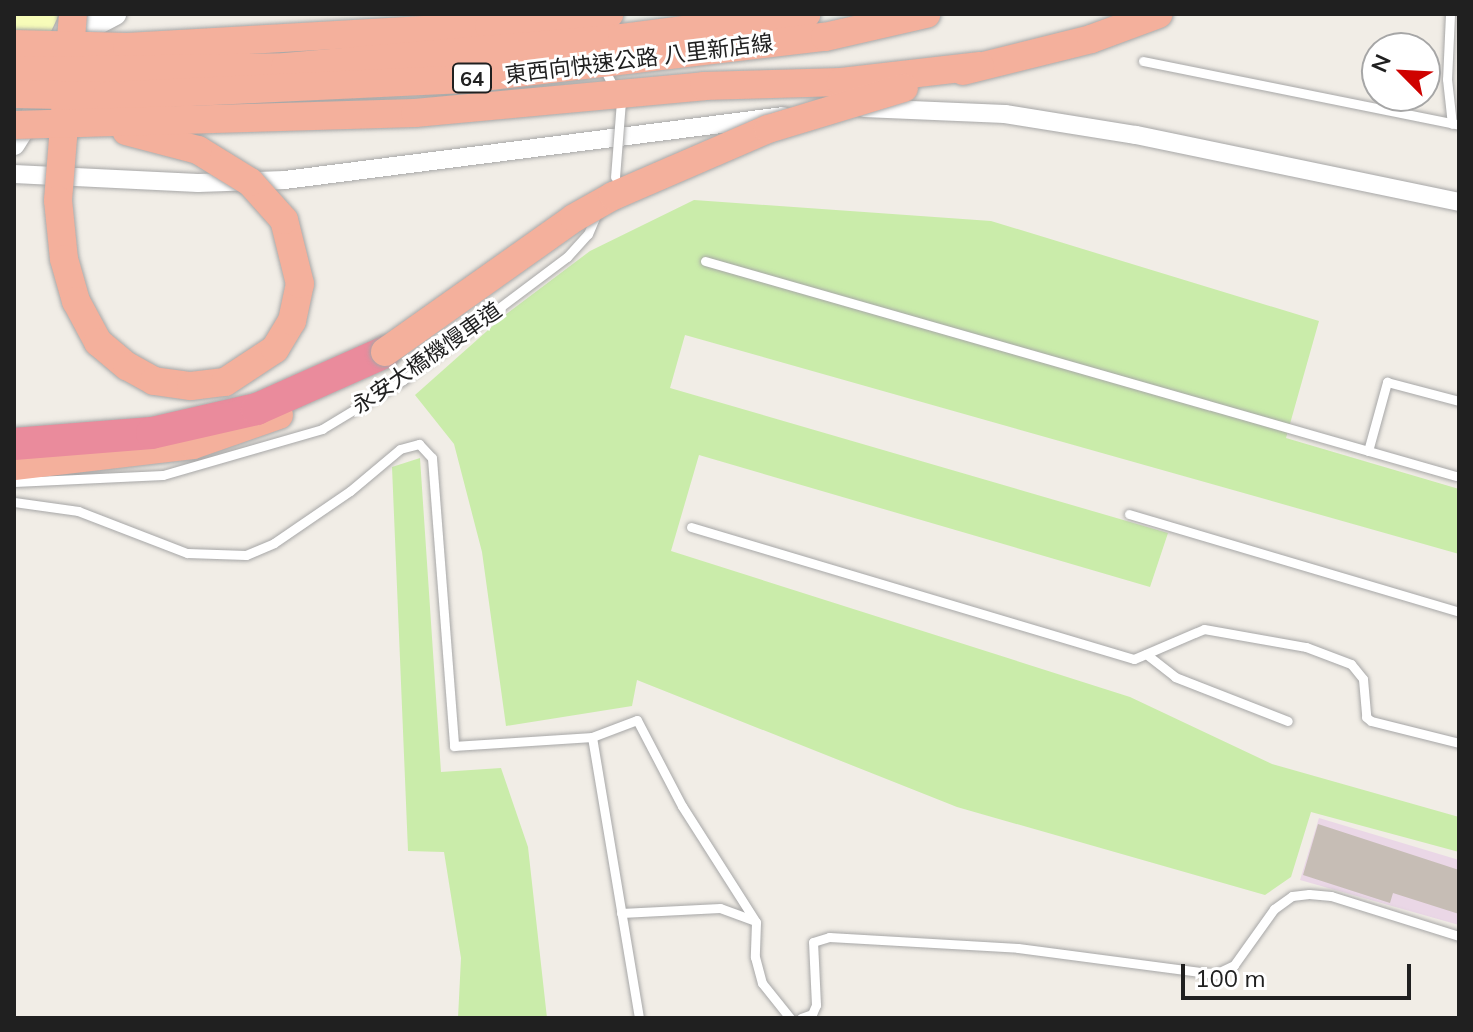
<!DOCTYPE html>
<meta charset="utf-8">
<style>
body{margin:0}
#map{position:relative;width:1473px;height:1032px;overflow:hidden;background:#f1ede6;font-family:Mulish,"Noto Sans TC",sans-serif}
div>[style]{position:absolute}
.industrial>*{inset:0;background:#ead7e6}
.grass>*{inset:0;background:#caecaa}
.building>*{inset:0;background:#c6bdb5}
.roads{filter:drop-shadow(0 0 2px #a7a7a7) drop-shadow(0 0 2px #a7a7a7)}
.service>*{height:9px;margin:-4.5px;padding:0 4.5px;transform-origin:4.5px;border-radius:4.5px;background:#fff}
.minor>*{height:18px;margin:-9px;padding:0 9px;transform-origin:9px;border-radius:9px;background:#fff}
.tertiary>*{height:22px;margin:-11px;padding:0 11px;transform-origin:11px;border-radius:11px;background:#fff}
.secondary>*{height:24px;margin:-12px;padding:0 12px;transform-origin:12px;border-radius:12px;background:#f7fcb9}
.trunk>*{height:28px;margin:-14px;padding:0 14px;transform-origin:14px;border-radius:14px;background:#f4b09c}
.motorway>*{height:32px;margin:-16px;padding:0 16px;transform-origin:16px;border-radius:16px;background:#ea8b9c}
.bridges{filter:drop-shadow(0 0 2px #a7a7a7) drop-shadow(0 0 2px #a7a7a7)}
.service-bridge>*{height:9px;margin:-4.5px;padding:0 4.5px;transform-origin:4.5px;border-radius:4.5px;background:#fff}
.trunk-bridge>*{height:28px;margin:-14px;padding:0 14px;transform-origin:14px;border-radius:14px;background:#f4b09c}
span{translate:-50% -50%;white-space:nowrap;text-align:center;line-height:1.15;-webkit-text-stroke:6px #fff;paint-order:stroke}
.shield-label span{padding:2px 6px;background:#fff;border:2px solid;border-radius:6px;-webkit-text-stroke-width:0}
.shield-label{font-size:20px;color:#202020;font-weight:700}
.street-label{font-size:22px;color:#202020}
.frame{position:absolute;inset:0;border:16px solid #202020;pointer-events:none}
.north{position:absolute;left:1361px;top:32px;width:80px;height:80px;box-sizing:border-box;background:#fff;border:2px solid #a6a6a6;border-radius:50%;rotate:294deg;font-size:22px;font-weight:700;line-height:32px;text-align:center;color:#202020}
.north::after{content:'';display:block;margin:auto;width:28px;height:36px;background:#cf0200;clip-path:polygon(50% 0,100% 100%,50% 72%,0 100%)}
.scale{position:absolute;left:1181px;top:964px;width:230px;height:36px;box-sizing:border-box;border:4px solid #202020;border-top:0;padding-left:10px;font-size:24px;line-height:28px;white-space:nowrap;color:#202020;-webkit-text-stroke:6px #fff;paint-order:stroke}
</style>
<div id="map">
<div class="industrial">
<div style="clip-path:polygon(1319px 818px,1459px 860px,1459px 925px,1300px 880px)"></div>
</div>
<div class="grass">
<div style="clip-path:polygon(694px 200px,991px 221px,1319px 321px,1286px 438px,1459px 489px,1459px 554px,685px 335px,670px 388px,1168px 533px,1150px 587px,699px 455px,671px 551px,1130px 697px,1272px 764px,1459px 817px,1459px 852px,1311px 812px,1291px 877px,1265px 895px,957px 807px,637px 680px,632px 706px,506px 726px,482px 552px,454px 444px,415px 395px,505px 315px,590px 251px)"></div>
<div style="clip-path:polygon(420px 458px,441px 772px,501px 768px,528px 847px,547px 1018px,458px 1018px,461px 958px,444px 852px,408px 851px,392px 467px)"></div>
</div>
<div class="building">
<div style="clip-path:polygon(1318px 824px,1459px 870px,1459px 914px,1393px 893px,1390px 903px,1303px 875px)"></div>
</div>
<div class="roads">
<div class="service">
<div style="left:1450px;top:14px;width:65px;rotate:92.6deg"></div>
<div style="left:1447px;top:79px;width:45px;rotate:83.7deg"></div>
<div style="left:1143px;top:61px;width:322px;rotate:11.4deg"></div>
<div style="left:705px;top:261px;width:781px;rotate:15.98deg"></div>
<div style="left:1368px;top:451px;width:72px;rotate:-74.6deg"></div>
<div style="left:1387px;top:382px;width:74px;rotate:14.8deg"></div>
<div style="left:14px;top:482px;width:149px;rotate:-2.7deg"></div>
<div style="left:163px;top:475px;width:166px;rotate:-16.1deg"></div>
<div style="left:322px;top:429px;width:95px;rotate:-31.2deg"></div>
<div style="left:403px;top:380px;width:205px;rotate:-36.9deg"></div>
<div style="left:567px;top:257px;width:31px;rotate:-48deg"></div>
<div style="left:588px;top:234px;width:23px;rotate:-67deg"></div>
<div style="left:14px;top:502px;width:65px;rotate:8deg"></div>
<div style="left:78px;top:511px;width:117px;rotate:21.1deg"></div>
<div style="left:187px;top:553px;width:59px;rotate:1.9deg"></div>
<div style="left:246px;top:555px;width:30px;rotate:-23deg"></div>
<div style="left:274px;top:543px;width:92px;rotate:-34.4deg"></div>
<div style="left:350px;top:491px;width:65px;rotate:-40deg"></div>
<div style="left:400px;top:449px;width:20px;rotate:-15deg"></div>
<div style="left:419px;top:444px;width:19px;rotate:47deg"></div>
<div style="left:432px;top:458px;width:289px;rotate:85.6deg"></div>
<div style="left:454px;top:746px;width:138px;rotate:-3.7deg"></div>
<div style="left:592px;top:737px;width:285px;rotate:80.5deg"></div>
<div style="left:1129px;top:514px;width:344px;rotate:16.5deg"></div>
<div style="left:691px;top:527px;width:462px;rotate:16.6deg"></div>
<div style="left:1134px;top:659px;width:76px;rotate:-23.2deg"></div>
<div style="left:1204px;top:629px;width:104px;rotate:10deg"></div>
<div style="left:1306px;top:647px;width:48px;rotate:20.7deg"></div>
<div style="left:1351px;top:664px;width:19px;rotate:51deg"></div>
<div style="left:1363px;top:679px;width:38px;rotate:85deg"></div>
<div style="left:1366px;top:717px;width:6px;rotate:39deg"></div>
<div style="left:1371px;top:721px;width:91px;rotate:14deg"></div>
<div style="left:1146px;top:654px;width:37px;rotate:38deg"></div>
<div style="left:1175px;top:677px;width:121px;rotate:21.3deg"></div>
<div style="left:592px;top:737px;width:48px;rotate:-20.7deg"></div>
<div style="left:637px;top:720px;width:97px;rotate:62.4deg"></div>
<div style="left:682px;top:806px;width:138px;rotate:57.5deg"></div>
<div style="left:756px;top:922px;width:35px;rotate:92deg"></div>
<div style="left:755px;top:957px;width:27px;rotate:75deg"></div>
<div style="left:762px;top:983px;width:45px;rotate:51.3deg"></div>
<div style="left:621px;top:913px;width:99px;rotate:-2.9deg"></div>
<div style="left:720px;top:908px;width:37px;rotate:20deg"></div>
<div style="left:801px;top:1018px;width:12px;rotate:-20deg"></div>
<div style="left:812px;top:1014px;width:10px;rotate:-66deg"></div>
<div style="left:816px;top:1005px;width:63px;rotate:-92.7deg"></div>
<div style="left:813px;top:942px;width:17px;rotate:-17deg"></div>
<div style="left:829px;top:937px;width:189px;rotate:3.3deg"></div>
<div style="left:1018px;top:948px;width:199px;rotate:7.5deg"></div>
<div style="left:1215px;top:974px;width:21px;rotate:-25deg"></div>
<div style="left:1234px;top:965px;width:69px;rotate:-54.5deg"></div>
<div style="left:1274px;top:909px;width:22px;rotate:-36deg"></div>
<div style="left:1292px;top:896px;width:17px;rotate:-7deg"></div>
<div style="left:1309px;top:894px;width:22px;rotate:5deg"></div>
<div style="left:1331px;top:896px;width:134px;rotate:17.4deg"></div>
</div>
<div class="minor">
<div style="left:864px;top:108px;width:141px;rotate:2.4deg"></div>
<div style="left:1005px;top:114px;width:133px;rotate:9.1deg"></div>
<div style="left:1136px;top:135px;width:330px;rotate:11.7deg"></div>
<div style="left:14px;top:174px;width:184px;rotate:2.8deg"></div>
<div style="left:198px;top:183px;width:87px;rotate:-2deg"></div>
<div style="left:285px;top:180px;width:502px;rotate:-7.32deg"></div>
</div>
<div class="tertiary">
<div style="left:71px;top:54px;width:30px;rotate:-57deg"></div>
<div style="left:87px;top:29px;width:32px;rotate:-28deg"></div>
<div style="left:14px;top:144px;width:72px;rotate:-58.1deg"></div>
</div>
<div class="secondary">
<div style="left:14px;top:49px;width:38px;rotate:-67deg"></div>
<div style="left:26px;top:56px;width:47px;rotate:-64.5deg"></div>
</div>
<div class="trunk">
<div style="left:14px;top:466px;width:180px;rotate:-6.7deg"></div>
<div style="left:193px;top:445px;width:91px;rotate:-19.2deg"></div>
</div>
<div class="motorway">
<div style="left:14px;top:444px;width:138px;rotate:-4.6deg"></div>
<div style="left:152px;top:433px;width:108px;rotate:-12.9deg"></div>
<div style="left:257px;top:409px;width:140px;rotate:-24deg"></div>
</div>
</div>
<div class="bridges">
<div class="service-bridge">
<div style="left:602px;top:65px;width:41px;rotate:62.2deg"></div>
<div style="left:621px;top:101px;width:76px;rotate:94.5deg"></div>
</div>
<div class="trunk-bridge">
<div style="left:73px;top:14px;width:187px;rotate:94.6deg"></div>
<div style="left:58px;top:200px;width:59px;rotate:84.2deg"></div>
<div style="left:64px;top:259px;width:44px;rotate:74.1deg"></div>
<div style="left:76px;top:301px;width:47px;rotate:61.8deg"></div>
<div style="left:98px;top:342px;width:38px;rotate:40deg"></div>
<div style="left:127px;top:366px;width:31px;rotate:29deg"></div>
<div style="left:154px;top:381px;width:37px;rotate:8deg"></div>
<div style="left:191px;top:386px;width:34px;rotate:-7deg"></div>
<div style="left:225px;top:382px;width:60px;rotate:-33.4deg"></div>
<div style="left:275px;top:349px;width:33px;rotate:-59deg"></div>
<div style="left:292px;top:321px;width:38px;rotate:-78deg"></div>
<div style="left:300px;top:284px;width:66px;rotate:-104deg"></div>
<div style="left:284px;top:220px;width:51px;rotate:-131.8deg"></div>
<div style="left:250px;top:182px;width:61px;rotate:-148.4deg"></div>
<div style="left:198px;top:150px;width:74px;rotate:-165.2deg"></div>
<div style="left:14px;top:44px;width:113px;rotate:1.5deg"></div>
<div style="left:127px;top:47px;width:363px;rotate:-3.3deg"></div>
<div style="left:489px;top:26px;width:121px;rotate:-5.7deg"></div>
<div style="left:14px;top:71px;width:271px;rotate:-0.8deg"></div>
<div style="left:285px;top:67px;width:338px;rotate:-4.9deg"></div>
<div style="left:622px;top:38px;width:186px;rotate:-7.4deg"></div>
<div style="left:963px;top:71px;width:132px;rotate:-14deg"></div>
<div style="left:1091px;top:39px;width:72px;rotate:-20.2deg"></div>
<div style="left:14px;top:94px;width:93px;rotate:1.2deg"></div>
<div style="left:107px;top:96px;width:358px;rotate:-2.7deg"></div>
<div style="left:465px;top:79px;width:362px;rotate:-6.7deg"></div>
<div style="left:825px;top:37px;width:104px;rotate:-12.8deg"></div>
<div style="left:14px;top:125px;width:401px;rotate:-1.7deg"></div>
<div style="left:415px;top:113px;width:290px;rotate:-5.3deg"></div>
<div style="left:704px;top:86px;width:137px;rotate:-1.7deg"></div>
<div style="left:841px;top:82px;width:140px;rotate:-6.6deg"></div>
<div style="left:385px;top:352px;width:232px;rotate:-35.3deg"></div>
<div style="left:574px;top:218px;width:45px;rotate:-29.4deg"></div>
<div style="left:613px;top:196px;width:169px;rotate:-23.4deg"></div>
<div style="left:768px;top:129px;width:142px;rotate:-16.8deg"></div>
</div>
</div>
<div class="shield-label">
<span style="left:472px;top:78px">64</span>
</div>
<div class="street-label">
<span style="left:639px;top:59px;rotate:-7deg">東西向快速公路 八里新店線</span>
<span style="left:427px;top:358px;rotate:-35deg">永安大橋機慢車道</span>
</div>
<div class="frame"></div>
<div class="north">N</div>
<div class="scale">100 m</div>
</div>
